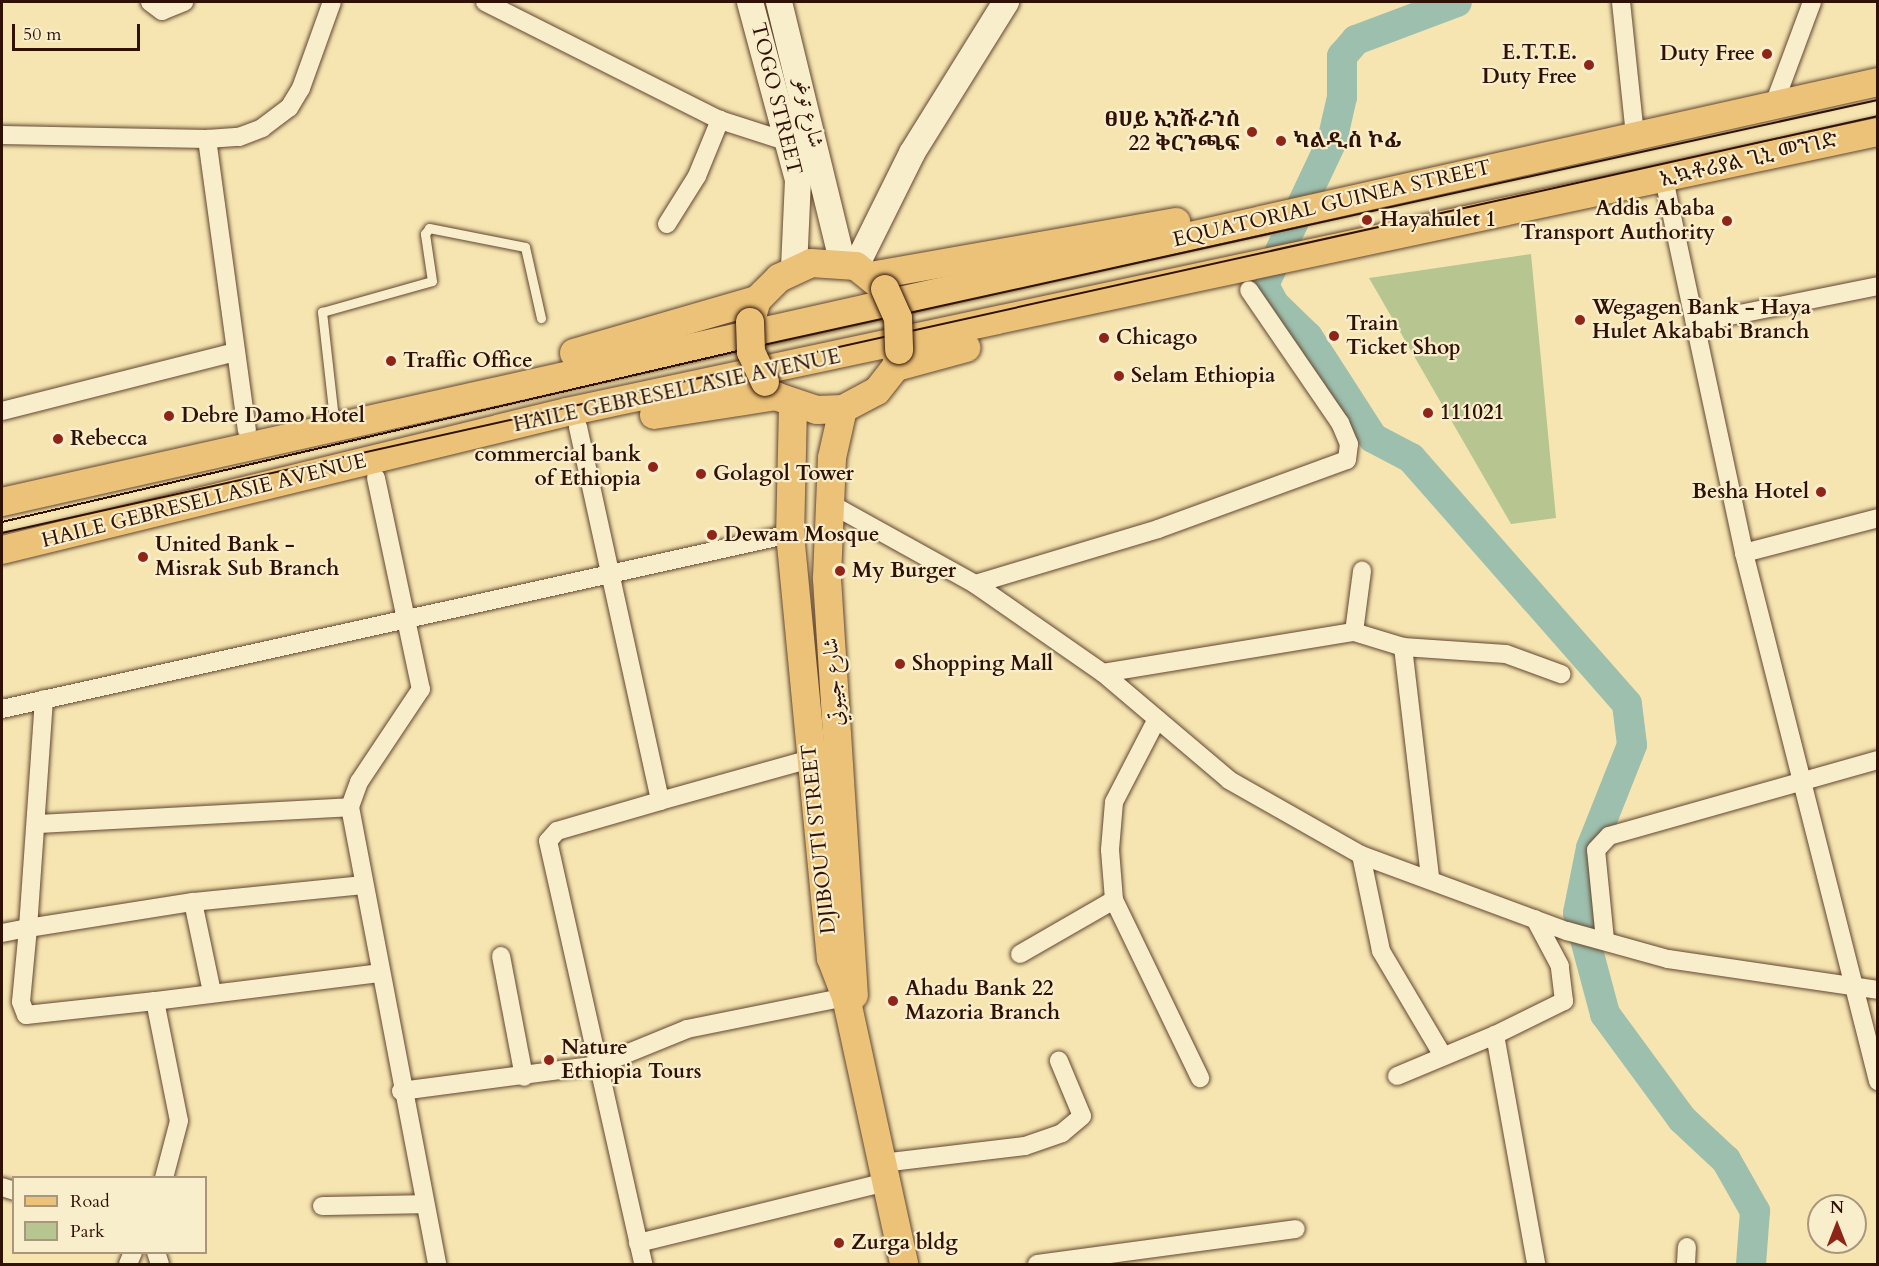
<!DOCTYPE html>
<meta charset="utf-8">
<style>
body{margin:0}
#map{position:relative;width:1879px;height:1266px;overflow:hidden;background:#f6e5b1;font-family:Cardo,Amiri,"Noto Serif Ethiopic",serif}
div>[style]{position:absolute}
.green>*{inset:0;background:#b7c690}
.river>*{height:30px;margin:-15px;padding:0 15px;transform-origin:15px;border-radius:15px;background:#9dbfad}
.roads{filter:drop-shadow(0 0 2px #624631) drop-shadow(0 0 2px #624631)}
.lane>*{height:9px;margin:-4.5px;padding:0 4.5px;transform-origin:4.5px;border-radius:4.5px;background:#f9eecc}
.street>*{height:18px;margin:-9px;padding:0 9px;transform-origin:9px;border-radius:9px;background:#f9eecc}
.secondary>*{height:26px;margin:-13px;padding:0 13px;transform-origin:13px;border-radius:13px;background:#f9eecc}
.primary>*{height:28px;margin:-14px;padding:0 14px;transform-origin:14px;border-radius:14px;background:#ebc278}
.tram>*{height:1.5px;margin:-0.75px;padding:0 0.75px;transform-origin:0.75px;border-radius:0.75px;background:#301106}
.bridges{filter:drop-shadow(0 0 2px #301106) drop-shadow(0 0 2px #301106)}
.primary-bridge>*{height:28px;margin:-14px;padding:0 14px;transform-origin:14px;border-radius:14px;background:#ebc278}
.dots>*{width:16px;height:16px;translate:-50% -50%;box-sizing:border-box;border:3px solid #f9eecc;border-radius:50%}
span{translate:-50% -50%;white-space:nowrap;text-align:center;line-height:1.15;-webkit-text-stroke:4.5px #f9eecc;paint-order:stroke}
.poi-label{font-size:21px;color:#301106;font-weight:700}
.right{translate:-100% -50%;text-align:right}
.left{translate:0 -50%;text-align:left}
.street-label{font-size:21px;color:#301106}
.frame{position:absolute;inset:0;border:3px solid #301106;pointer-events:none}
.legend{position:absolute;left:12px;top:1176px;width:195px;height:78px;box-sizing:border-box;background:#f9eecc;border:2px solid #a9967d;margin:0;padding:8px 10px;list-style:none;font-size:18px;color:#301106}
.legend li{display:flex;align-items:center;gap:12px;height:30px}
.legend b{width:30px;border:2px solid #a9967d}
.north{position:absolute;left:1807px;top:1194px;width:60px;height:60px;box-sizing:border-box;background:#f9eecc;border:2px solid #a9967d;border-radius:50%;rotate:0deg;font-size:16px;font-weight:700;line-height:24px;text-align:center;color:#301106}
.north::after{content:'';display:block;margin:auto;width:21px;height:27px;background:#8f2418;clip-path:polygon(50% 0,100% 100%,50% 72%,0 100%)}
.scale{position:absolute;left:12px;top:24px;width:128px;height:27px;box-sizing:border-box;border:3px solid #301106;border-top:0;padding-left:8px;font-size:18px;line-height:21px;white-space:nowrap;color:#301106;-webkit-text-stroke:4px #f9eecc;paint-order:stroke}
</style>
<div id="map">
<div class="green">
<div style="clip-path:polygon(1531px 254px,1556px 518px,1511px 524px,1369px 278px)"></div>
</div>
<div class="river">
<div style="left:1457px;top:2px;width:108px;rotate:159.4deg"></div>
<div style="left:1356px;top:40px;width:21px;rotate:131deg"></div>
<div style="left:1342px;top:56px;width:41px;rotate:90deg"></div>
<div style="left:1342px;top:97px;width:45px;rotate:102.8deg"></div>
<div style="left:1332px;top:141px;width:159px;rotate:115.3deg"></div>
<div style="left:1264px;top:285px;width:21px;rotate:62deg"></div>
<div style="left:1274px;top:304px;width:47px;rotate:44.1deg"></div>
<div style="left:1308px;top:337px;width:120px;rotate:57.2deg"></div>
<div style="left:1373px;top:438px;width:43px;rotate:27.8deg"></div>
<div style="left:1411px;top:458px;width:327px;rotate:48.7deg"></div>
<div style="left:1627px;top:704px;width:41px;rotate:83deg"></div>
<div style="left:1632px;top:745px;width:111px;rotate:111.7deg"></div>
<div style="left:1591px;top:848px;width:66px;rotate:101.3deg"></div>
<div style="left:1578px;top:913px;width:105px;rotate:75deg"></div>
<div style="left:1605px;top:1014px;width:130px;rotate:53.7deg"></div>
<div style="left:1682px;top:1119px;width:60px;rotate:43deg"></div>
<div style="left:1726px;top:1160px;width:59px;rotate:60.4deg"></div>
<div style="left:1755px;top:1211px;width:53px;rotate:94.3deg"></div>
</div>
<div class="roads">
<div class="lane">
<div style="left:333px;top:410px;width:99px;rotate:-96.4deg"></div>
<div style="left:322px;top:312px;width:114px;rotate:-15.7deg"></div>
<div style="left:432px;top:281px;width:48px;rotate:-98.5deg"></div>
<div style="left:425px;top:234px;width:7px;rotate:-56deg"></div>
<div style="left:429px;top:228px;width:98px;rotate:11.2deg"></div>
<div style="left:525px;top:247px;width:73px;rotate:77.3deg"></div>
</div>
<div class="street">
<div style="left:150px;top:2px;width:15px;rotate:37deg"></div>
<div style="left:162px;top:11px;width:24px;rotate:-22deg"></div>
<div style="left:485px;top:2px;width:263px;rotate:26.7deg"></div>
<div style="left:720px;top:120px;width:75px;rotate:17.9deg"></div>
<div style="left:1621px;top:2px;width:134px;rotate:84deg"></div>
<div style="left:1773px;top:107px;width:112px;rotate:-69.6deg"></div>
<div style="left:2px;top:135px;width:205px;rotate:1.1deg"></div>
<div style="left:207px;top:139px;width:32px;rotate:-4deg"></div>
<div style="left:239px;top:137px;width:25px;rotate:-21deg"></div>
<div style="left:262px;top:128px;width:34px;rotate:-37deg"></div>
<div style="left:289px;top:108px;width:23px;rotate:-59deg"></div>
<div style="left:301px;top:88px;width:91px;rotate:-70.2deg"></div>
<div style="left:207px;top:139px;width:294px;rotate:82.2deg"></div>
<div style="left:1664px;top:179px;width:382px;rotate:77.9deg"></div>
<div style="left:1744px;top:553px;width:545px;rotate:75.76deg"></div>
<div style="left:667px;top:224px;width:57px;rotate:-58deg"></div>
<div style="left:697px;top:176px;width:61px;rotate:-67.7deg"></div>
<div style="left:1695px;top:323px;width:187px;rotate:-11.4deg"></div>
<div style="left:2px;top:411px;width:240px;rotate:-14.2deg"></div>
<div style="left:578px;top:427px;width:383px;rotate:77.6deg"></div>
<div style="left:660px;top:801px;width:107px;rotate:163.8deg"></div>
<div style="left:557px;top:831px;width:13px;rotate:132deg"></div>
<div style="left:548px;top:841px;width:434px;rotate:77.3deg"></div>
<div style="left:376px;top:478px;width:216px;rotate:78deg"></div>
<div style="left:421px;top:689px;width:112px;rotate:123.7deg"></div>
<div style="left:359px;top:782px;width:27px;rotate:110deg"></div>
<div style="left:350px;top:807px;width:465px;rotate:79.2deg"></div>
<div style="left:829px;top:503px;width:167px;rotate:29deg"></div>
<div style="left:975px;top:584px;width:156px;rotate:34.8deg"></div>
<div style="left:1103px;top:673px;width:165px;rotate:40.3deg"></div>
<div style="left:1229px;top:780px;width:152px;rotate:29.6deg"></div>
<div style="left:1361px;top:855px;width:220px;rotate:20.3deg"></div>
<div style="left:1567px;top:931px;width:105px;rotate:15.5deg"></div>
<div style="left:1668px;top:959px;width:212px;rotate:8.4deg"></div>
<div style="left:1744px;top:553px;width:138px;rotate:-14.6deg"></div>
<div style="left:975px;top:584px;width:191px;rotate:-16.7deg"></div>
<div style="left:1158px;top:529px;width:201px;rotate:-20.1deg"></div>
<div style="left:1347px;top:460px;width:16px;rotate:-83deg"></div>
<div style="left:1349px;top:444px;width:23px;rotate:-113deg"></div>
<div style="left:1340px;top:423px;width:161px;rotate:-124.4deg"></div>
<div style="left:1354px;top:632px;width:62px;rotate:-82.5deg"></div>
<div style="left:1403px;top:647px;width:232px;rotate:83.3deg"></div>
<div style="left:1103px;top:673px;width:254px;rotate:-9.3deg"></div>
<div style="left:1354px;top:632px;width:51px;rotate:17deg"></div>
<div style="left:1403px;top:647px;width:103px;rotate:3.9deg"></div>
<div style="left:1506px;top:654px;width:59px;rotate:20deg"></div>
<div style="left:44px;top:699px;width:230px;rotate:94deg"></div>
<div style="left:28px;top:928px;width:167px;rotate:-9deg"></div>
<div style="left:193px;top:902px;width:92px;rotate:78.1deg"></div>
<div style="left:2px;top:709px;width:807px;rotate:-12.52deg"></div>
<div style="left:1157px;top:719px;width:93px;rotate:117.4deg"></div>
<div style="left:1114px;top:802px;width:48px;rotate:94.8deg"></div>
<div style="left:1110px;top:850px;width:50px;rotate:85.4deg"></div>
<div style="left:1114px;top:900px;width:198px;rotate:64.2deg"></div>
<div style="left:660px;top:801px;width:156px;rotate:-15.6deg"></div>
<div style="left:38px;top:824px;width:312px;rotate:-3.1deg"></div>
<div style="left:1361px;top:855px;width:98px;rotate:78.2deg"></div>
<div style="left:1381px;top:951px;width:122px;rotate:59.4deg"></div>
<div style="left:193px;top:902px;width:170px;rotate:-5.7deg"></div>
<div style="left:2px;top:933px;width:26px;rotate:-11deg"></div>
<div style="left:28px;top:928px;width:74px;rotate:95.4deg"></div>
<div style="left:21px;top:1002px;width:14px;rotate:69deg"></div>
<div style="left:26px;top:1015px;width:130px;rotate:-6.2deg"></div>
<div style="left:155px;top:1001px;width:122px;rotate:78.7deg"></div>
<div style="left:179px;top:1121px;width:59px;rotate:104.7deg"></div>
<div style="left:1605px;top:940px;width:90px;rotate:-95.7deg"></div>
<div style="left:1596px;top:850px;width:19px;rotate:-47deg"></div>
<div style="left:1609px;top:836px;width:280px;rotate:-15.8deg"></div>
<div style="left:1020px;top:954px;width:108px;rotate:-29.9deg"></div>
<div style="left:501px;top:956px;width:123px;rotate:79.2deg"></div>
<div style="left:155px;top:1001px;width:227px;rotate:-7.1deg"></div>
<div style="left:1495px;top:1035px;width:77px;rotate:-26.2deg"></div>
<div style="left:1564px;top:1001px;width:35px;rotate:-97deg"></div>
<div style="left:1560px;top:966px;width:53px;rotate:-118deg"></div>
<div style="left:1397px;top:1076px;width:106px;rotate:-22.7deg"></div>
<div style="left:1495px;top:1035px;width:233px;rotate:79.8deg"></div>
<div style="left:401px;top:1091px;width:200px;rotate:-7.5deg"></div>
<div style="left:599px;top:1065px;width:95px;rotate:-22.2deg"></div>
<div style="left:687px;top:1029px;width:162px;rotate:-11.4deg"></div>
<div style="left:882px;top:1163px;width:144px;rotate:-6.8deg"></div>
<div style="left:1025px;top:1146px;width:39px;rotate:-19deg"></div>
<div style="left:1062px;top:1133px;width:26px;rotate:-40deg"></div>
<div style="left:1082px;top:1116px;width:60px;rotate:-112.7deg"></div>
<div style="left:2px;top:1187px;width:13px;rotate:18deg"></div>
<div style="left:322px;top:1206px;width:101px;rotate:-1.1deg"></div>
<div style="left:638px;top:1243px;width:255px;rotate:-13.8deg"></div>
<div style="left:156px;top:1252px;width:13px;rotate:72deg"></div>
<div style="left:128px;top:1264px;width:13px;rotate:-67deg"></div>
<div style="left:1037px;top:1264px;width:261px;rotate:-7.7deg"></div>
<div style="left:1686px;top:1264px;width:17px;rotate:-87deg"></div>
</div>
<div class="secondary">
<div style="left:750px;top:2px;width:184px;rotate:74.9deg"></div>
<div style="left:798px;top:180px;width:88px;rotate:92.6deg"></div>
<div style="left:779px;top:2px;width:267px;rotate:76.3deg"></div>
<div style="left:856px;top:266px;width:126px;rotate:-63.6deg"></div>
<div style="left:912px;top:153px;width:178px;rotate:-58.1deg"></div>
</div>
<div class="primary">
<div style="left:870px;top:276px;width:311px;rotate:-10deg"></div>
<div style="left:752px;top:317px;width:18px;rotate:-74deg"></div>
<div style="left:757px;top:300px;width:31px;rotate:-45deg"></div>
<div style="left:779px;top:278px;width:35px;rotate:-25deg"></div>
<div style="left:811px;top:263px;width:45px;rotate:3.8deg"></div>
<div style="left:856px;top:266px;width:36px;rotate:39deg"></div>
<div style="left:574px;top:353px;width:191px;rotate:-16.2deg"></div>
<div style="left:896px;top:367px;width:73px;rotate:-15.2deg"></div>
<div style="left:778px;top:397px;width:41px;rotate:18.4deg"></div>
<div style="left:817px;top:410px;width:26px;rotate:-2deg"></div>
<div style="left:843px;top:409px;width:38px;rotate:-28deg"></div>
<div style="left:877px;top:391px;width:31px;rotate:-52deg"></div>
<div style="left:896px;top:367px;width:17px;rotate:-80deg"></div>
<div style="left:793px;top:406px;width:128px;rotate:91.3deg"></div>
<div style="left:790px;top:534px;width:426px;rotate:84.5deg"></div>
<div style="left:831px;top:958px;width:42px;rotate:69deg"></div>
<div style="left:846px;top:997px;width:273px;rotate:77.7deg"></div>
<div style="left:843px;top:409px;width:50px;rotate:102.7deg"></div>
<div style="left:832px;top:458px;width:121px;rotate:92.4deg"></div>
<div style="left:827px;top:579px;width:417px;rotate:86.3deg"></div>
<div style="left:654px;top:415px;width:124px;rotate:-8.8deg"></div>
<div style="left:2px;top:502px;width:1922px;rotate:-12.62deg"></div>
<div style="left:2px;top:550px;width:582px;rotate:-13.73deg"></div>
<div style="left:567px;top:412px;width:1341px;rotate:-12.06deg"></div>
</div>
</div>
<div class="tram">
<div style="left:2px;top:522px;width:786px;rotate:-13.08deg"></div>
<div style="left:768px;top:344px;width:1137px;rotate:-12.4deg"></div>
<div style="left:2px;top:533px;width:1922px;rotate:-12.53deg"></div>
</div>
<div class="bridges">
<div class="primary-bridge">
<div style="left:885px;top:289px;width:32px;rotate:66deg"></div>
<div style="left:898px;top:318px;width:32px;rotate:88deg"></div>
<div style="left:750px;top:322px;width:30px;rotate:88deg"></div>
<div style="left:751px;top:352px;width:33px;rotate:65deg"></div>
</div>
</div>
<div class="dots">
<div style="left:1767px;top:54px;background:#8f2418"></div>
<div style="left:1589px;top:65px;background:#8f2418"></div>
<div style="left:1252px;top:132px;background:#8f2418"></div>
<div style="left:1281px;top:141px;background:#8f2418"></div>
<div style="left:1367px;top:220px;background:#8f2418"></div>
<div style="left:1727px;top:221px;background:#8f2418"></div>
<div style="left:1580px;top:320px;background:#8f2418"></div>
<div style="left:1334px;top:336px;background:#8f2418"></div>
<div style="left:1104px;top:338px;background:#8f2418"></div>
<div style="left:391px;top:361px;background:#8f2418"></div>
<div style="left:1119px;top:376px;background:#8f2418"></div>
<div style="left:1428px;top:413px;background:#8f2418"></div>
<div style="left:169px;top:416px;background:#8f2418"></div>
<div style="left:58px;top:439px;background:#8f2418"></div>
<div style="left:653px;top:467px;background:#8f2418"></div>
<div style="left:701px;top:474px;background:#8f2418"></div>
<div style="left:1821px;top:492px;background:#8f2418"></div>
<div style="left:712px;top:535px;background:#8f2418"></div>
<div style="left:143px;top:557px;background:#8f2418"></div>
<div style="left:840px;top:571px;background:#8f2418"></div>
<div style="left:900px;top:664px;background:#8f2418"></div>
<div style="left:893px;top:1001px;background:#8f2418"></div>
<div style="left:549px;top:1060px;background:#8f2418"></div>
<div style="left:839px;top:1243px;background:#8f2418"></div>
</div>
<div class="poi-label">
<span class="right" style="left:1577px;top:65px">E.T.T.E.<br>Duty Free</span>
<span class="right" style="left:1755px;top:54px">Duty Free</span>
<span class="right" style="left:1240px;top:132px">ፀሀይ ኢንሹራንስ<br>22 ቅርንጫፍ</span>
<span class="left" style="left:1293px;top:141px">ካልዲስ ኮፊ</span>
<span class="right" style="left:1715px;top:221px">Addis Ababa<br>Transport Authority</span>
<span class="left" style="left:1380px;top:220px">Hayahulet 1</span>
<span class="left" style="left:1592px;top:320px">Wegagen Bank - Haya<br>Hulet Akababi Branch</span>
<span class="left" style="left:1346px;top:336px">Train<br>Ticket Shop</span>
<span class="left" style="left:1116px;top:338px">Chicago</span>
<span class="left" style="left:403px;top:361px">Traffic Office</span>
<span class="left" style="left:1131px;top:376px">Selam Ethiopia</span>
<span class="left" style="left:1440px;top:413px">111021</span>
<span class="left" style="left:181px;top:416px">Debre Damo Hotel</span>
<span class="left" style="left:70px;top:439px">Rebecca</span>
<span class="right" style="left:641px;top:467px">commercial bank<br>of Ethiopia</span>
<span class="left" style="left:713px;top:474px">Golagol Tower</span>
<span class="right" style="left:1809px;top:492px">Besha Hotel</span>
<span class="left" style="left:724px;top:535px">Dewam Mosque</span>
<span class="left" style="left:155px;top:557px">United Bank -<br>Misrak Sub Branch</span>
<span class="left" style="left:852px;top:571px">My Burger</span>
<span class="left" style="left:912px;top:664px">Shopping Mall</span>
<span class="left" style="left:905px;top:1001px">Ahadu Bank 22<br>Mazoria Branch</span>
<span class="left" style="left:561px;top:1060px">Nature<br>Ethiopia Tours</span>
<span class="left" style="left:851px;top:1243px">Zurga bldg</span>
</div>
<div class="street-label">
<span style="left:776px;top:99px;rotate:76deg">TOGO STREET</span>
<span style="left:809px;top:113px;rotate:78deg">شارع توغو</span>
<span style="left:1749px;top:160px;rotate:-13deg">ኢኳቶሪያል ጊኒ መንገድ</span>
<span style="left:1332px;top:204px;rotate:-13deg">EQUATORIAL GUINEA STREET</span>
<span style="left:677px;top:391px;rotate:-12deg">HAILE GEBRESELLASIE AVENUE</span>
<span style="left:204px;top:501px;rotate:-14deg">HAILE GEBRESELLASIE AVENUE</span>
<span style="left:834px;top:682px;rotate:-94deg">شارع جيبوتي</span>
<span style="left:819px;top:839px;rotate:-96deg">DJIBOUTI STREET</span>
</div>
<div class="frame"></div>
<ul class="legend">
<li><b style="height:8px;background:#ebc278"></b>Road</li>
<li><b style="height:16px;background:#b7c690"></b>Park</li>
</ul>
<div class="north">N</div>
<div class="scale">50 m</div>
</div>
